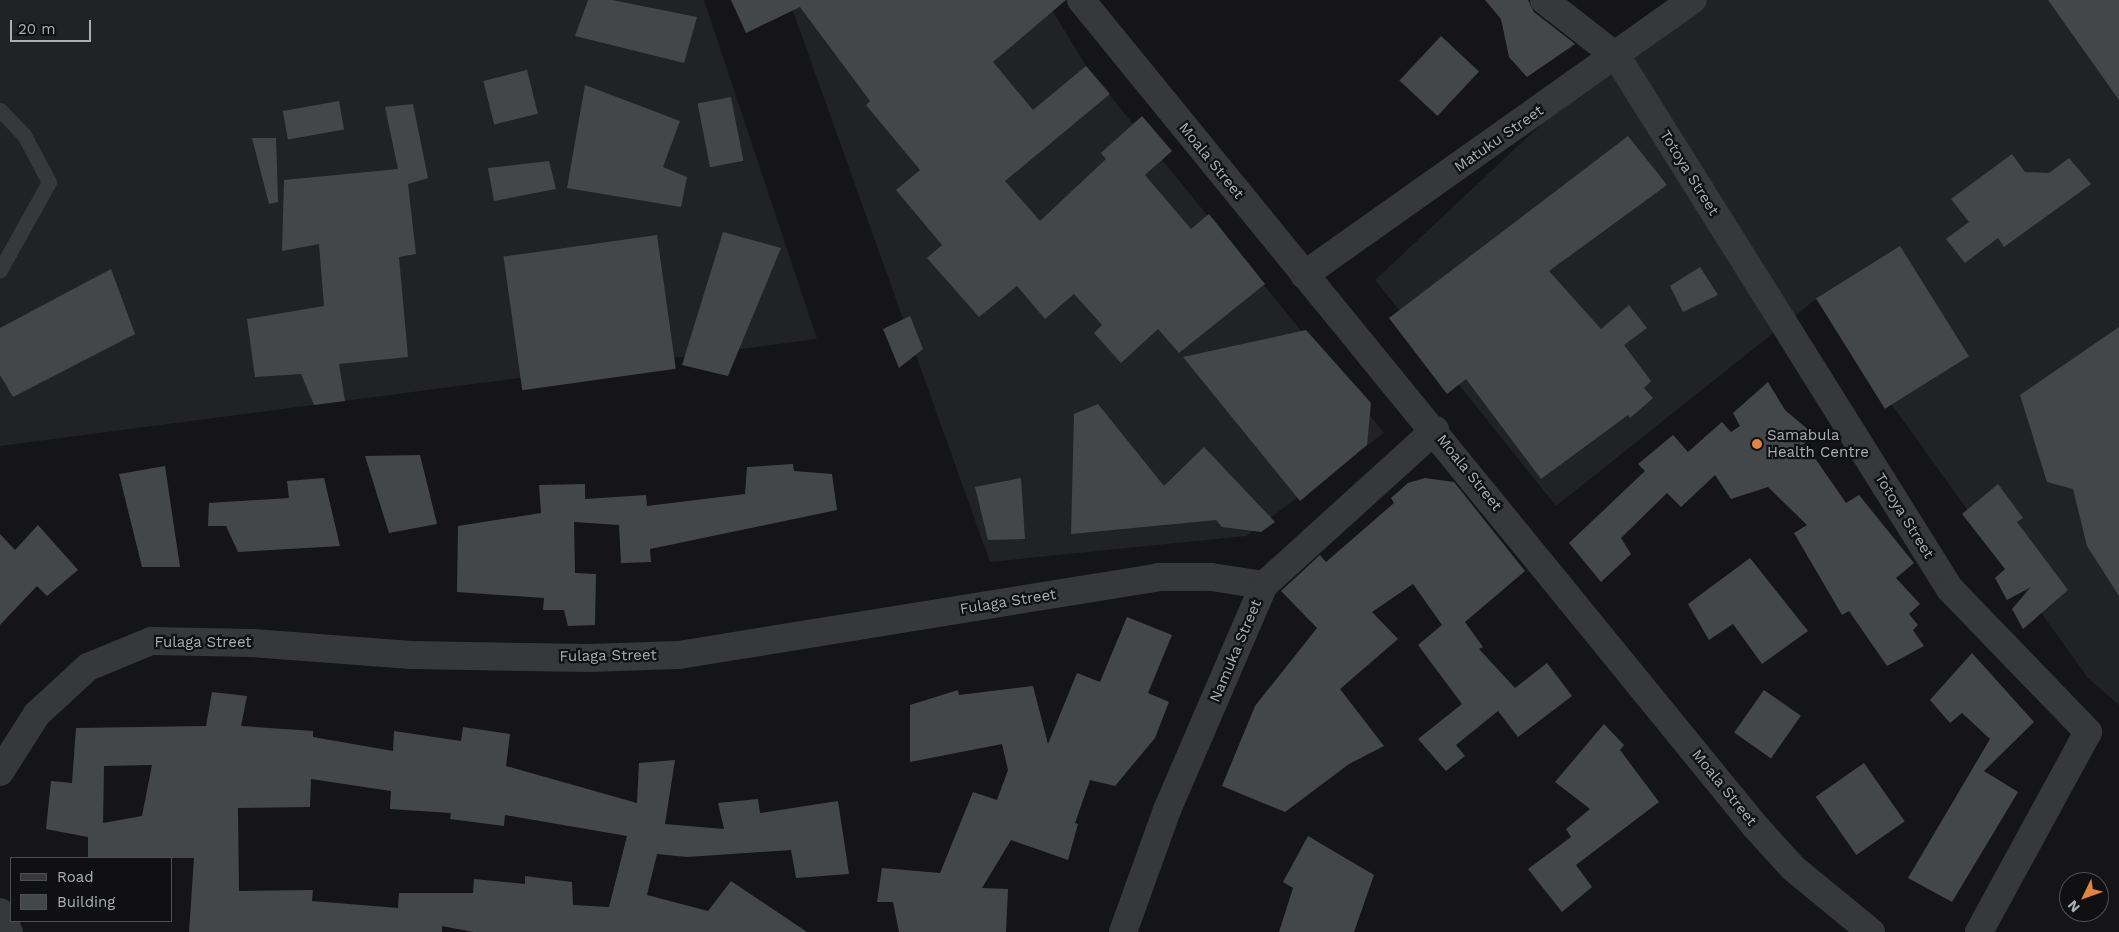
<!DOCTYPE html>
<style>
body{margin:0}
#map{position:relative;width:2119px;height:932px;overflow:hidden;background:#151517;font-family:"Work Sans",sans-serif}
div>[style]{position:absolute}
.built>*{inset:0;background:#212223}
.building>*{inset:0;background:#444749;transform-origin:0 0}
.lane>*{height:15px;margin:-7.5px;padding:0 7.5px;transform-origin:7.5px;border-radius:7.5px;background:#36383b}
.street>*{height:28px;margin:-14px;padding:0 14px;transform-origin:14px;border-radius:14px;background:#36383b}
.dots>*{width:14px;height:14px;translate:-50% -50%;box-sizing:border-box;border:2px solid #101012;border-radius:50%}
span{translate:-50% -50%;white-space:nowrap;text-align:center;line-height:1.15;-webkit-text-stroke:4.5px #101012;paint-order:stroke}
.street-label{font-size:15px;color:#a8b0b5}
.poi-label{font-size:15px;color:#a8b0b5}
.left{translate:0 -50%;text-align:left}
.legend{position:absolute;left:10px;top:857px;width:162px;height:65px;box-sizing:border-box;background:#101012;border:1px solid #4d5053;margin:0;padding:6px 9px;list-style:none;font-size:15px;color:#a8b0b5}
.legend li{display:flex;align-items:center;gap:10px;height:25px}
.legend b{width:25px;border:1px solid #4d5053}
.north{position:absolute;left:2059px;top:872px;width:50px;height:50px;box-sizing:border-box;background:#101012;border:1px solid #4d5053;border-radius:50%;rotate:228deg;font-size:14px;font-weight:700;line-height:20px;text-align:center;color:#a8b0b5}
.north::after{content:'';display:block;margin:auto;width:18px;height:22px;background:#e18442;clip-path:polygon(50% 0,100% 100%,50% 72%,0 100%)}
.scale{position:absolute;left:10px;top:20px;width:81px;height:22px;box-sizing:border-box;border:2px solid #a8b0b5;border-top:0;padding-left:6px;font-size:15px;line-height:18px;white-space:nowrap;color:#a8b0b5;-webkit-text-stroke:4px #101012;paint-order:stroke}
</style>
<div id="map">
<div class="built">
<div style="clip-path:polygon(0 0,704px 0,817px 339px,0 446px)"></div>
<div style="clip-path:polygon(789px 0,1046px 0,1086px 66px,1384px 433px,1246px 536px,990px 562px)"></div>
<div style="clip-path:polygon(1674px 0,2119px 0,2119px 705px,2088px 678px,1816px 299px,1556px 506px,1375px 280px)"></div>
</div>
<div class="building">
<div style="clip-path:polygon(588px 0,612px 0,697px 17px,684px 63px,575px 36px)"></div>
<div style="clip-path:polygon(731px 0,1066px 0,993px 62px,1033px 110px,1086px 66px,1110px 94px,1005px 181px,1040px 221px,1106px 159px,1101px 153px,1142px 116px,1172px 151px,1145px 175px,1191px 229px,1209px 214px,1265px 284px,1179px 353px,1158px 329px,1121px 363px,1094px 333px,1102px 325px,1074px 294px,1045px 319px,1017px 286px,979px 317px,927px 258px,942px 245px,896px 190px,920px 170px,866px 105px,870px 101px,800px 7px,746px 33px)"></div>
<div style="clip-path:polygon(1485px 0,1528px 0,1534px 12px,1575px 44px,1527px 77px,1509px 57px,1501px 19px)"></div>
<div style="clip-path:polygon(2048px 0,2119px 0,2119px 100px)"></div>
<div style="left:1441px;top:36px;width:52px;height:61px;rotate:43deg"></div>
<div style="left:527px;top:70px;width:45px;height:45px;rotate:76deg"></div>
<div style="clip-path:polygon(585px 85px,680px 121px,663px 167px,687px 177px,681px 207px,567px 188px)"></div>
<div style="left:731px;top:97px;width:65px;height:34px;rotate:79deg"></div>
<div style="left:339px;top:101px;width:29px;height:57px;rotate:80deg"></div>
<div style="clip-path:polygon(413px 104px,428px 178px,408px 184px,416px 254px,399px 257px,408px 357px,339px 364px,345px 401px,314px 405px,301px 374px,255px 377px,247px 319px,324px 306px,319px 244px,282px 251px,284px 180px,398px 169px,385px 107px)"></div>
<div style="clip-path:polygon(1628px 136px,1667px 185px,1549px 271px,1601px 329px,1629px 305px,1647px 328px,1624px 345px,1651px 381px,1644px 388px,1653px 398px,1630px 418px,1628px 415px,1541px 479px,1466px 379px,1447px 394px,1389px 318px)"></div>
<div style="clip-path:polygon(252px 138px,276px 138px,278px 202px,269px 204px)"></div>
<div style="clip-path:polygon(2012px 154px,2025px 172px,2049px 173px,2069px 158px,2091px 184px,2004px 247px,1998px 238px,1965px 263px,1946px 239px,1969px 222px,1951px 199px)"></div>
<div style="clip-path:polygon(549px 161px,556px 189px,494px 201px,488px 168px)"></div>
<div style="clip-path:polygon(723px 232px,781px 248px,728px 376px,682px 365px)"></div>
<div style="left:657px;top:235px;width:135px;height:155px;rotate:82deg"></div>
<div style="left:1900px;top:246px;width:130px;height:99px;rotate:58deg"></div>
<div style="clip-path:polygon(1700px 267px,1718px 295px,1683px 312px,1670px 286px)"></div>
<div style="clip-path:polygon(111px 269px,135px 334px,13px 397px,0 375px,0 328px)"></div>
<div style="clip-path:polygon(910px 316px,923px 349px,899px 368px,883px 329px)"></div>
<div style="clip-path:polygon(2119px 327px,2119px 596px,2087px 546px,2073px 489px,2047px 482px,2020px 395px)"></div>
<div style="clip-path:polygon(1306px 330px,1371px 403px,1367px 445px,1300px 501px,1183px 357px)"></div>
<div style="clip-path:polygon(1768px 382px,1785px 410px,1811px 432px,1801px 438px,1846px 503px,1859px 495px,1914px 563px,1896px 578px,1920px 604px,1909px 614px,1918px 625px,1913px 630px,1924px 646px,1887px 666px,1849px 611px,1842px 615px,1794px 533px,1807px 525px,1768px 487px,1731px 499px,1715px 475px,1681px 507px,1667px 493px,1621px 538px,1631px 554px,1601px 582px,1569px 543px,1645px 471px,1638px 464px,1673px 435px,1688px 452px,1722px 422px,1731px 432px,1740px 426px,1733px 413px)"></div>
<div style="clip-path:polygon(1098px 404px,1164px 486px,1204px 447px,1275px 522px,1261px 532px,1222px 527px,1216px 520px,1071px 534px,1074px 414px)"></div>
<div style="clip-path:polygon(420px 455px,437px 524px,389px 533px,365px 456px)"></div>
<div style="clip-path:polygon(793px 464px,794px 471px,832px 474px,837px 510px,650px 549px,651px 562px,621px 563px,619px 525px,574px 522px,575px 573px,596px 574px,595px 625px,568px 626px,564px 610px,543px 610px,544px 598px,457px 592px,458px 526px,541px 513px,539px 485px,585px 484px,585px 499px,646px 495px,647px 506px,745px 494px,747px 467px)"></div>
<div style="clip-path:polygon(165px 466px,180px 567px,142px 567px,119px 474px)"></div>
<div style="clip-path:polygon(324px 478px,340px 546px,238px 552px,226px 526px,208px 526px,209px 503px,289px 498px,287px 481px)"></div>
<div style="clip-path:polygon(1021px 478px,1025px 539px,988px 540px,975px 487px)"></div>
<div style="clip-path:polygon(1425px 478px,1454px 482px,1525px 571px,1465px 622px,1483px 647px,1479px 649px,1515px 688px,1547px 663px,1572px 696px,1518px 737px,1498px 711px,1456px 745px,1465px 756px,1446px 771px,1418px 739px,1462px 704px,1418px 645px,1442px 625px,1413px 584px,1372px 612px,1398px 639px,1340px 689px,1384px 746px,1349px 764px,1285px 812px,1222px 786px,1255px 706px,1317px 628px,1281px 591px,1320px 555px,1326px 562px,1394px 503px,1391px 498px,1408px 483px)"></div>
<div style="clip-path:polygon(1998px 484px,2023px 518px,2017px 522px,2068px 590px,2023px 629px,2012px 609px,2031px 587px,2007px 600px,1995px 578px,2005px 569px,1962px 514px)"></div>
<div style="clip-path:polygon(38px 525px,78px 570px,47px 596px,37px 586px,0 625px,0 534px,15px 550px)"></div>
<div style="clip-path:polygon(1750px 558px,1808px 631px,1762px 664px,1733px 624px,1709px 640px,1688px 604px)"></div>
<div style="clip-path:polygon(1127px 617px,1172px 635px,1148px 693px,1169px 702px,1155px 738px,1115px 786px,1090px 780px,1075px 823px,1078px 824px,1068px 860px,1011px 840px,982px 888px,1008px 889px,1006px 932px,899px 932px,893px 902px,877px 902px,882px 868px,940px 873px,973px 792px,997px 800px,1008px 770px,1002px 744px,910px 762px,910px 705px,958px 690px,959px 695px,1033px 686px,1048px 744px,1077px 673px,1100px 682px)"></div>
<div style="clip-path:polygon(1972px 653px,2034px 722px,1984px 771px,2018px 792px,1952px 902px,1908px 878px,1990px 739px,1962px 713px,1950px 723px,1930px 700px)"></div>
<div style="left:1764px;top:690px;width:45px;height:52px;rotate:35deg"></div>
<div style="clip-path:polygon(evenodd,212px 692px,247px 696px,241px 726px,313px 731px,313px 737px,393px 751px,394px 731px,461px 741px,463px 727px,510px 734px,506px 766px,637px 803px,639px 763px,675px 760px,665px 824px,724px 829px,718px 803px,758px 799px,760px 813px,838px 801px,849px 874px,796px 878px,791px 850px,687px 857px,657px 854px,647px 895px,708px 911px,731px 881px,807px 932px,473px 932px,442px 926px,442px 932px,189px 932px,194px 858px,88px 858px,88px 837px,46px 829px,51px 781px,72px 783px,76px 728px,206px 726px,212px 692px,152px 765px,142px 816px,103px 823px,104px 766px,152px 765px,212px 692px,311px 779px,391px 791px,390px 809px,451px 813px,450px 819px,504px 826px,505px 815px,627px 836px,609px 907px,573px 905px,572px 882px,525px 876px,525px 884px,474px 879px,473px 893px,399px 893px,398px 908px,312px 901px,313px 890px,239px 891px,238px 808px,310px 807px,311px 779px)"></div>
<div style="clip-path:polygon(1604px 724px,1624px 745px,1620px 750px,1659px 802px,1576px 865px,1592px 887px,1562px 912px,1528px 869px,1571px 837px,1566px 829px,1590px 809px,1555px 782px)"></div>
<div style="left:1864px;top:763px;width:71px;height:59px;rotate:55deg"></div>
<div style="clip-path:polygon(1308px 836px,1374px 875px,1354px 932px,1279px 932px,1293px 888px,1283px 882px)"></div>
</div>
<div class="lane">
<div style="left:0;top:110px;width:35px;rotate:46deg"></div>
<div style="left:24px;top:135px;width:53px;rotate:62deg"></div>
<div style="left:49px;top:182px;width:101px;rotate:119.1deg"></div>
</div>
<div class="street">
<div style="left:1081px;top:0;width:1065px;rotate:50.79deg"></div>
<div style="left:1754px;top:825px;width:58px;rotate:47.8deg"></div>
<div style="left:1793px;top:868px;width:101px;rotate:39.4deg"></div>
<div style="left:1544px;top:0;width:93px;rotate:38deg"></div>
<div style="left:1617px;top:57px;width:628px;rotate:57.96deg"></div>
<div style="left:1950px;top:589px;width:199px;rotate:46deg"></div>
<div style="left:2088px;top:732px;width:228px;rotate:118.6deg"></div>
<div style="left:1304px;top:275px;width:476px;rotate:-35.3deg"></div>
<div style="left:0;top:772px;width:69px;rotate:-57.5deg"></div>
<div style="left:37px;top:714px;width:69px;rotate:-42.7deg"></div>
<div style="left:88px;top:667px;width:68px;rotate:-22.4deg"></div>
<div style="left:151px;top:641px;width:101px;rotate:1.1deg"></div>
<div style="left:252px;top:643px;width:159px;rotate:4.3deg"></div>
<div style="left:411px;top:655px;width:177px;rotate:1deg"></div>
<div style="left:588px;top:658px;width:91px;rotate:-1.9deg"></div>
<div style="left:679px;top:655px;width:485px;rotate:-9.2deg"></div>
<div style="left:1158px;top:577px;width:53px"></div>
<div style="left:1211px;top:577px;width:54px;rotate:8.6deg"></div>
<div style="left:0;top:912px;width:22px;rotate:66deg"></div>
<div style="left:1123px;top:932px;width:130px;rotate:-70.2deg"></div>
<div style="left:1167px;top:810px;width:245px;rotate:-66.7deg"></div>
<div style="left:1264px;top:585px;width:231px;rotate:-42.2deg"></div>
</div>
<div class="dots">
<div style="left:1757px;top:444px;background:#e18442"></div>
</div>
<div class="street-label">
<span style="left:1499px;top:139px;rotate:-35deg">Matuku Street</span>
<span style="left:1211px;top:161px;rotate:51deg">Moala Street</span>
<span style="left:1689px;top:173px;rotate:58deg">Totoya Street</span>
<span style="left:1469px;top:473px;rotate:51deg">Moala Street</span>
<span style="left:1904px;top:516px;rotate:58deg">Totoya Street</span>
<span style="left:1008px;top:602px;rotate:-9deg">Fulaga Street</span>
<span style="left:203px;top:643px">Fulaga Street</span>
<span style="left:1236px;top:651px;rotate:-67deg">Namuka Street</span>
<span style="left:608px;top:656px;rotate:-1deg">Fulaga Street</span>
<span style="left:1724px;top:788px;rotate:51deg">Moala Street</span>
</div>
<div class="poi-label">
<span class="left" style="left:1767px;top:444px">Samabula<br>Health Centre</span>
</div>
<ul class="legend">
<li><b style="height:6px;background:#36383b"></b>Road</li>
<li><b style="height:14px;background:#444749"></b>Building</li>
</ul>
<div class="north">N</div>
<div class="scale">20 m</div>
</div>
